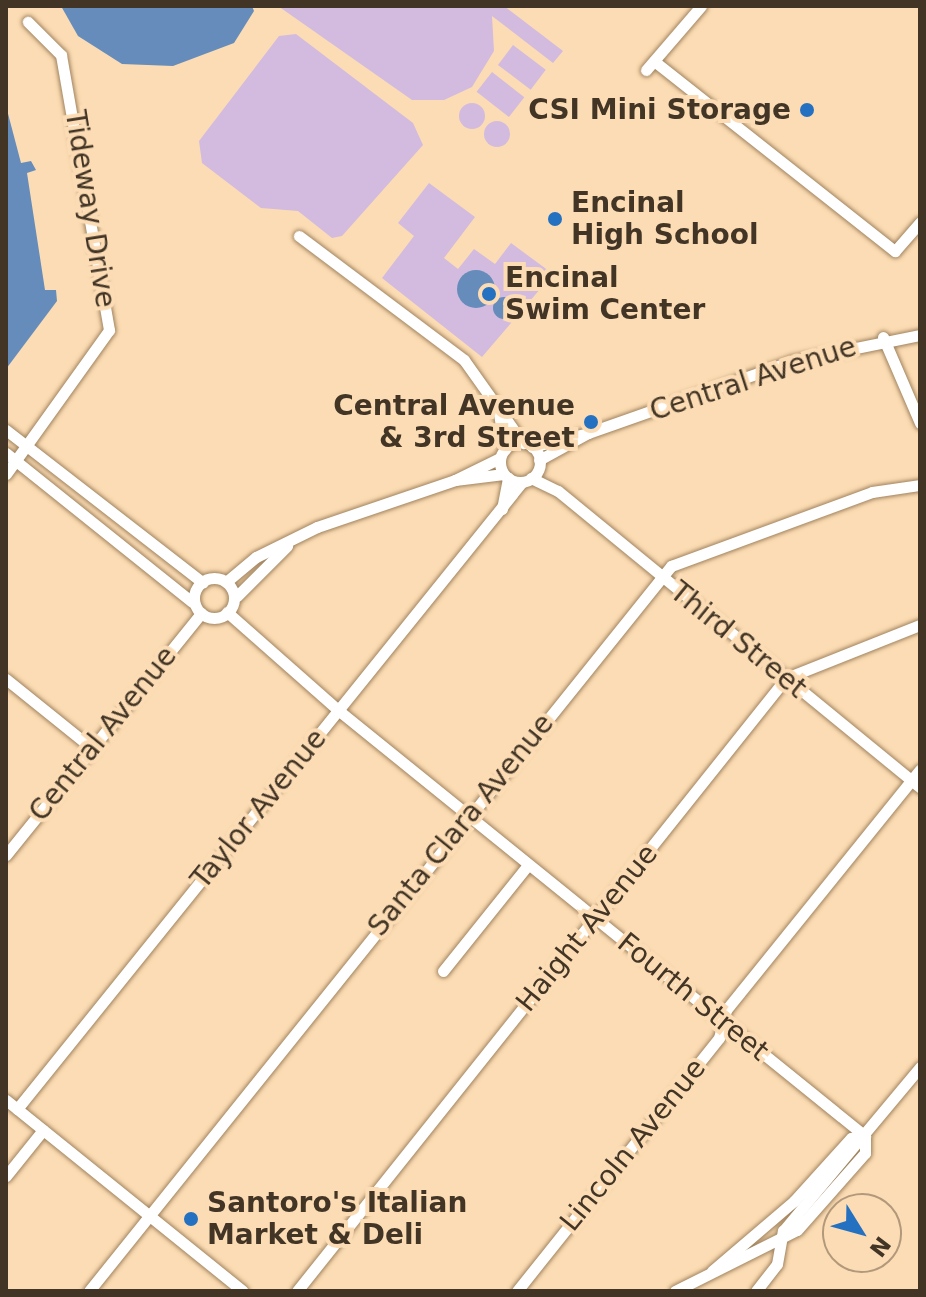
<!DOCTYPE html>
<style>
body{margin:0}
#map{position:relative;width:926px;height:1297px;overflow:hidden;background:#fcdcb4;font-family:"DejaVu Sans",sans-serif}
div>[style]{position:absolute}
.green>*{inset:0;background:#d2bbdf;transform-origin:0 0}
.round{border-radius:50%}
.water>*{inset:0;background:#658cba}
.roads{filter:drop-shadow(0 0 2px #a0835e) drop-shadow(0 0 2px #a0835e)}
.minor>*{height:11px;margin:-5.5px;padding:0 5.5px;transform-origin:5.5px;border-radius:5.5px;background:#fff}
.minor>.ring{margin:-5.5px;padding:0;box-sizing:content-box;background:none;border:11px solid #fff;border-radius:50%}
.dots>*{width:22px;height:22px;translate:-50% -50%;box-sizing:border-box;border:4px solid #fcdcb4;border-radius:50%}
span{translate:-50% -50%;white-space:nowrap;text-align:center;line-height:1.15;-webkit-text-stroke:8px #fcdcb4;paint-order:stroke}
.poi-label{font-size:28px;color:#423526;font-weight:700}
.right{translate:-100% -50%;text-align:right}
.left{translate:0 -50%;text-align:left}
.street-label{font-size:28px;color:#423526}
.frame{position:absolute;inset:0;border:8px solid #423526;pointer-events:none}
.north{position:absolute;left:822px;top:1193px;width:80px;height:80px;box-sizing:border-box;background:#fcdcb4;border:2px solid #b2997b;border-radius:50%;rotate:127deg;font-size:22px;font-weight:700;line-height:32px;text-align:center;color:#423526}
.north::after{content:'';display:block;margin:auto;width:28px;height:36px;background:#2571c1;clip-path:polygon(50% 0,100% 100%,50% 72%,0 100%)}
</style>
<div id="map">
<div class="green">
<div style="clip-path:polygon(278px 6px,504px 6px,563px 51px,553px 63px,492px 16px,494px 51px,472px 87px,444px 100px,412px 100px)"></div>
<div style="clip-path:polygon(296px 34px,413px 123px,423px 145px,342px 236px,332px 238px,298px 211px,261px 208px,202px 163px,199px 141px,279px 36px)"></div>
<div style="left:513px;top:45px;width:41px;height:25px;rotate:37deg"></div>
<div style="left:492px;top:72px;width:41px;height:25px;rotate:38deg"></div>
<div class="round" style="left:459px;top:103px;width:26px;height:26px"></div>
<div class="round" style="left:484px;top:121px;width:26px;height:26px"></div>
<div style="clip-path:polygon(429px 183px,475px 217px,444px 258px,458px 269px,474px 249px,495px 264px,511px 243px,553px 274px,482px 357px,382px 278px,414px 236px,398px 223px)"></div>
</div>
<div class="water">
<div style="clip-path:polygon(61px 6px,252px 6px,254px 11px,234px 43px,173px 66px,122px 64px,78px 36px)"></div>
<div style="clip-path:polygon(6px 106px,21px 163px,31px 161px,36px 170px,27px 173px,45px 290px,56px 290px,57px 301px,6px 369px)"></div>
<div class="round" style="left:457px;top:270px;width:38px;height:38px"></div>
<div class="round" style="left:493px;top:297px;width:22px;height:22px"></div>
</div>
<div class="roads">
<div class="minor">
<div style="left:654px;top:61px;width:307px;rotate:38.3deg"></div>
<div style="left:895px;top:251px;width:38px;rotate:-49deg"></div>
<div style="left:646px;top:70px;width:84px;rotate:-49.3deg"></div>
<div style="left:299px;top:236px;width:206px;rotate:36.9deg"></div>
<div style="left:464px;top:360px;width:102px;rotate:54.6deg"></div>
<div style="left:883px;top:337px;width:94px;rotate:66.7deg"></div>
<div style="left:498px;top:408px;width:42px;rotate:80.3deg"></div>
<div style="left:6px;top:430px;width:249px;rotate:37.8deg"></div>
<div class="ring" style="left:500px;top:442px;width:29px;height:29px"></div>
<div style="left:532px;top:447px;width:58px;rotate:-14deg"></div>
<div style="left:6px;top:453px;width:238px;rotate:38.7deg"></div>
<div style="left:539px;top:460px;width:56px;rotate:-28.9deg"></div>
<div style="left:588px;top:433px;width:216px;rotate:-19.4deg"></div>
<div style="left:792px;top:361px;width:131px;rotate:-11.5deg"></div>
<div style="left:6px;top:474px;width:177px;rotate:-54.4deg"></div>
<div style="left:109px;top:330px;width:279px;rotate:-99.9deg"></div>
<div style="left:61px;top:55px;width:47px;rotate:-135deg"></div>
<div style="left:531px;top:478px;width:30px;rotate:26deg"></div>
<div style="left:558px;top:491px;width:468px;rotate:39.3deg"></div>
<div style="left:455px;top:480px;width:50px;rotate:-26.1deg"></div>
<div style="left:502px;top:509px;width:32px;rotate:-79deg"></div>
<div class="ring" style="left:194px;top:578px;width:29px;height:29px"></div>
<div style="left:226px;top:582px;width:39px;rotate:-40deg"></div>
<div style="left:256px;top:557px;width:68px;rotate:-26.2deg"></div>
<div style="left:317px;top:527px;width:146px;rotate:-18.8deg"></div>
<div style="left:455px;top:480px;width:49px;rotate:-7deg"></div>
<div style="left:237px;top:596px;width:71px;rotate:-45deg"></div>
<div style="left:227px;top:612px;width:148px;rotate:41.4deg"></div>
<div style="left:338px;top:710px;width:678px;rotate:38.95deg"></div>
<div style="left:6px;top:679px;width:112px;rotate:38.8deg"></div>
<div style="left:6px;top:855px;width:311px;rotate:-51.1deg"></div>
<div style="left:443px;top:971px;width:136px;rotate:-51.3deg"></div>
<div style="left:6px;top:1100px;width:304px;rotate:38.9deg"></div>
<div style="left:17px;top:1109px;width:805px;rotate:-51.15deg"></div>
<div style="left:6px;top:1176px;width:59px;rotate:-51.2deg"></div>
<div style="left:712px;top:1271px;width:108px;rotate:-40.5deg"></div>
<div style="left:794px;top:1201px;width:85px;rotate:-47.9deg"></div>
<div style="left:851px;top:1138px;width:14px;rotate:-8deg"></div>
<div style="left:89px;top:1291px;width:930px;rotate:-51.24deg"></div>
<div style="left:671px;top:566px;width:214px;rotate:-20.2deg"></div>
<div style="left:872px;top:492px;width:49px;rotate:-8.3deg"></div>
<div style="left:297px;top:1291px;width:784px;rotate:-51.42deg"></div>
<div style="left:786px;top:678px;width:144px;rotate:-21.6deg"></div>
<div style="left:517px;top:1291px;width:324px;rotate:-51.4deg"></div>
<div style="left:719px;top:1038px;width:29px;rotate:-76deg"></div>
<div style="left:726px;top:1010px;width:309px;rotate:-51.1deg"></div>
<div style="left:675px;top:1291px;width:136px;rotate:-26.6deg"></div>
<div style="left:797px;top:1230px;width:103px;rotate:-48.6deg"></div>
<div style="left:865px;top:1153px;width:17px;rotate:-90deg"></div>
<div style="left:756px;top:1291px;width:34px;rotate:-52deg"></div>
<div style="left:777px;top:1264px;width:34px;rotate:-80deg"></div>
<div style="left:783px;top:1231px;width:214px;rotate:-50.1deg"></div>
</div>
</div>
<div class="dots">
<div style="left:807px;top:110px;background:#2571c1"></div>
<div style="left:555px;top:219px;background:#2571c1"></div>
<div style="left:489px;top:294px;background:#2571c1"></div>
<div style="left:591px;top:422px;background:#2571c1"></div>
<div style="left:191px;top:1219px;background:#2571c1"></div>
</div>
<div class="poi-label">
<span class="right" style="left:791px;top:110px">CSI Mini Storage</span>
<span class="left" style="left:571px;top:219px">Encinal<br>High School</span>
<span class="left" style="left:505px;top:294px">Encinal<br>Swim Center</span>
<span class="right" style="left:575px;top:422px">Central Avenue<br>&amp; 3rd Street</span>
<span class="left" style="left:207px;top:1219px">Santoro's Italian<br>Market &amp; Deli</span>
</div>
<div class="street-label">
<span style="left:90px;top:209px;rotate:81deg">Tideway Drive</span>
<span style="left:753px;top:379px;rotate:-18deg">Central Avenue</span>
<span style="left:738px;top:640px;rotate:39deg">Third Street</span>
<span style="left:103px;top:734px;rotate:-51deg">Central Avenue</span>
<span style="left:259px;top:809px;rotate:-51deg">Taylor Avenue</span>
<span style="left:461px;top:825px;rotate:-51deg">Santa Clara Avenue</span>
<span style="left:587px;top:928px;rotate:-51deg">Haight Avenue</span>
<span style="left:693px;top:997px;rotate:39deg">Fourth Street</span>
<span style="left:633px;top:1145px;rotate:-51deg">Lincoln Avenue</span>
</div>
<div class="frame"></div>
<div class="north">N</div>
</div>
